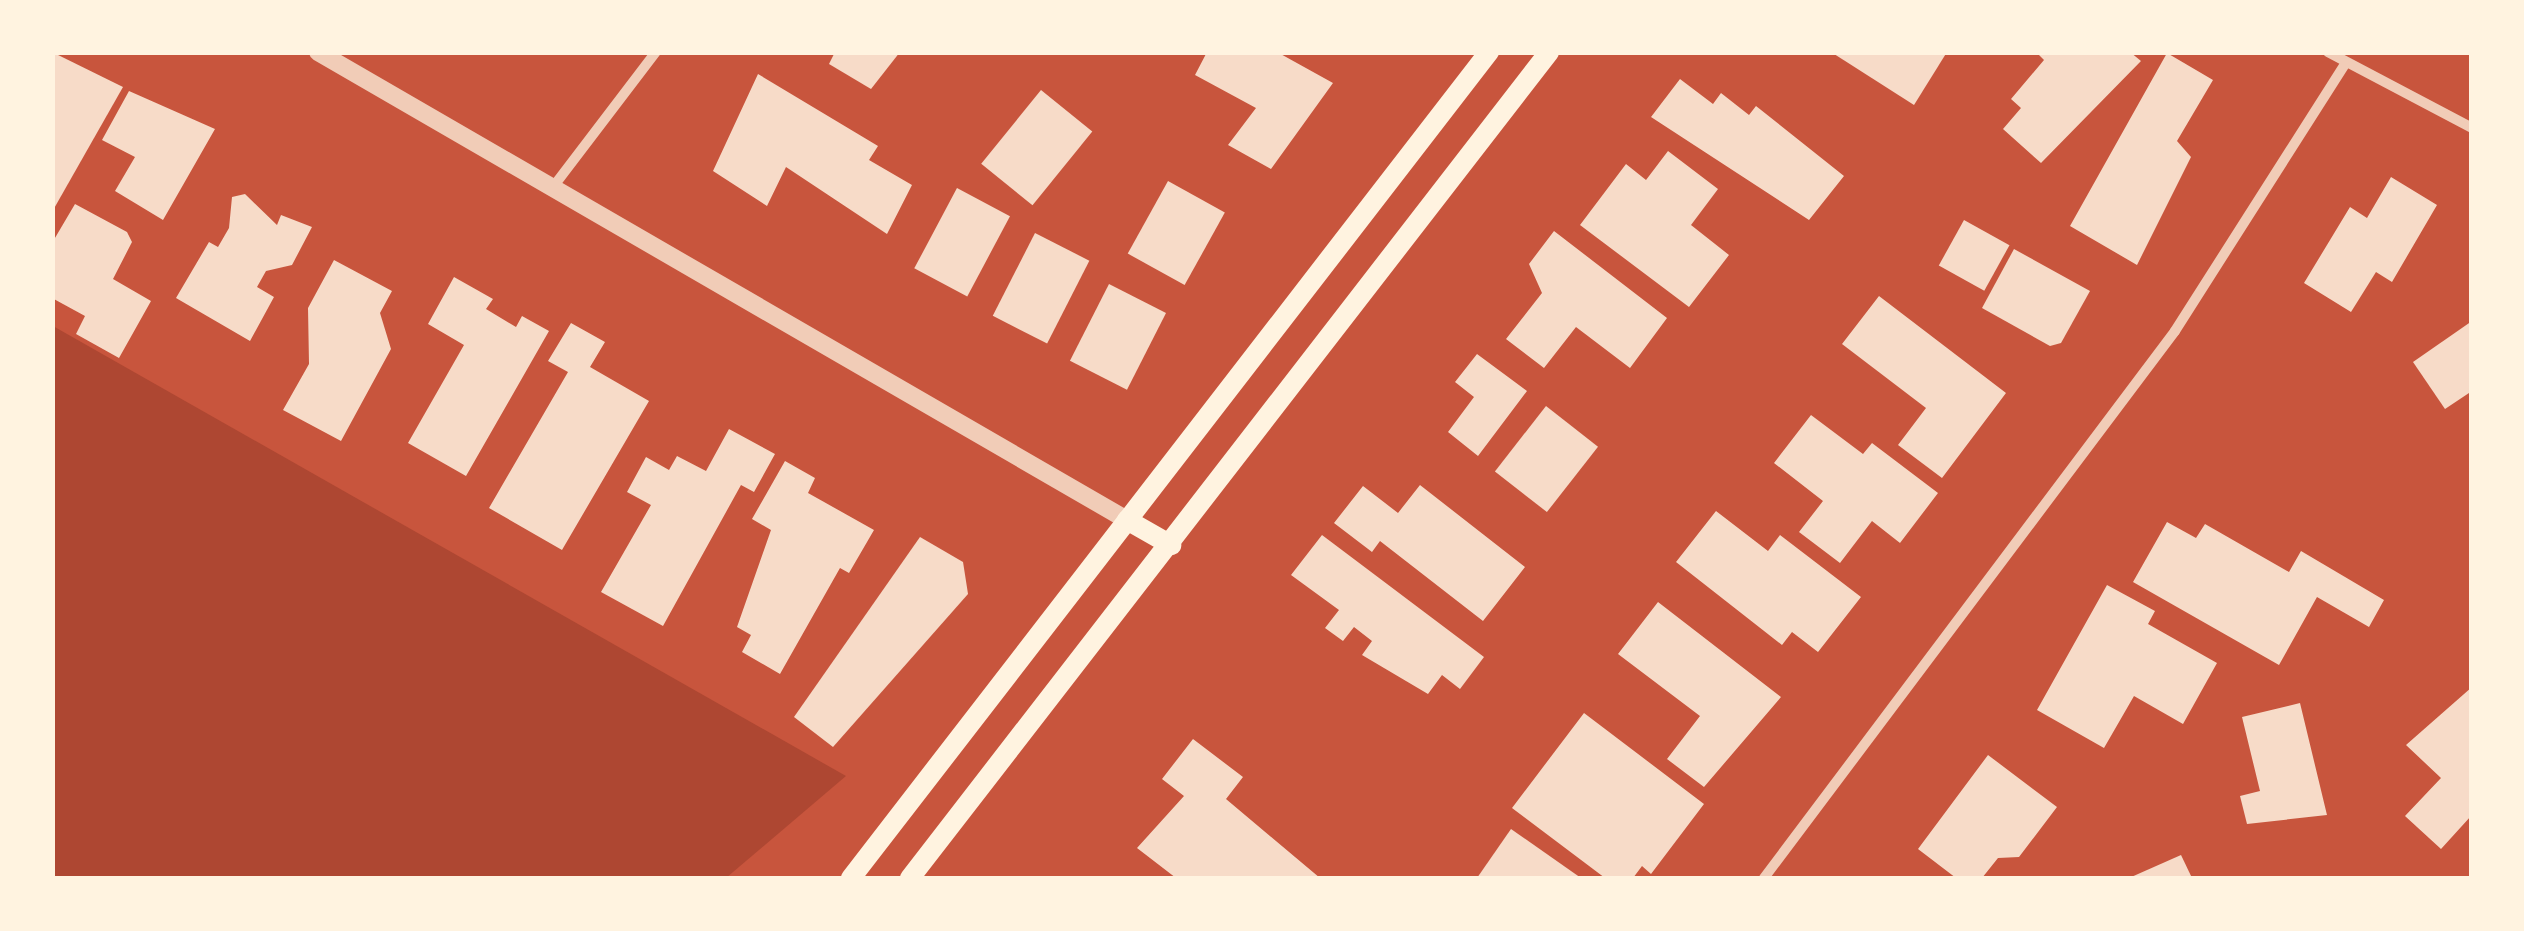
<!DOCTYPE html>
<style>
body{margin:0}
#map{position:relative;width:2524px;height:931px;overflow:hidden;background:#c8553d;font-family:Arial,sans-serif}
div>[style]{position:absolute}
.green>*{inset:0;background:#ae4732}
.building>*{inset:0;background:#f7dbc8;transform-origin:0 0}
.minor>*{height:10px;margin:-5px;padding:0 5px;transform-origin:5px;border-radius:5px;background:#f1ccb7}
.tertiary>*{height:18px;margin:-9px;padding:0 9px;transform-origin:9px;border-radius:9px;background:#f1ccb7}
.secondary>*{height:20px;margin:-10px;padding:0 10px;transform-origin:10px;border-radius:10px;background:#fff3e0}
span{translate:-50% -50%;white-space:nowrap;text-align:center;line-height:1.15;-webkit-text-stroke:10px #fff3e0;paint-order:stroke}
.frame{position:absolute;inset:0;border:55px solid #fff3e0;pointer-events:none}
</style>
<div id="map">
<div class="green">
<div style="clip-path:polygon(52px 326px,53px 326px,846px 776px,726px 878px,53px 878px)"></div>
</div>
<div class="building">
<div style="clip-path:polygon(52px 52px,123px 87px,52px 212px)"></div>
<div style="clip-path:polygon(835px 52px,900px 52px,871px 89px,829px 64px)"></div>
<div style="clip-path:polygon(1207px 52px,1277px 52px,1333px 83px,1271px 169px,1228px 145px,1256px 108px,1195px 75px)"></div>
<div style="clip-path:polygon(1831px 52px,1947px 52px,1914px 105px)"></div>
<div style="clip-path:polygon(2036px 52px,2130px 52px,2141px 61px,2041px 163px,2003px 129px,2021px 108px,2011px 99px,2044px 60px)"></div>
<div style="clip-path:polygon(2167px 53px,2213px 80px,2177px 141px,2191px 157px,2137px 265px,2070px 226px)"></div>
<div style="clip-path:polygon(758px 74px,878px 146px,869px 160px,912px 185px,887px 234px,786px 167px,767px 206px,713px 171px)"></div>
<div style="clip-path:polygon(1680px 79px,1713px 104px,1721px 93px,1749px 115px,1756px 106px,1844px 176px,1809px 220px,1651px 117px)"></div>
<div style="left:1041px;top:90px;width:66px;height:95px;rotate:39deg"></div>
<div style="clip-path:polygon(129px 91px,215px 129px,163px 220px,115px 191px,135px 157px,102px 140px)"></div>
<div style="clip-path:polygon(1668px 151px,1718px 189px,1691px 225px,1729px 255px,1689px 307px,1580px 225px,1626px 164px,1646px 180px)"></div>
<div style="clip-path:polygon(2391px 177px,2437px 205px,2392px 282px,2376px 272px,2351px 312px,2304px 283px,2350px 207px,2367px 218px)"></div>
<div style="left:1168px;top:181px;width:65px;height:83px;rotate:29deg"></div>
<div style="left:957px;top:188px;width:60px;height:91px;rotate:28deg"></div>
<div style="clip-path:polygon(245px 194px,277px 225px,281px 215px,312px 227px,292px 265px,266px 271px,257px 287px,274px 297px,250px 341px,176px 298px,209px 242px,218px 247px,229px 228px,232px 197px)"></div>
<div style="clip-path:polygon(75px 204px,127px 232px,132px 242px,113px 279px,151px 301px,119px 358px,76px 334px,85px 316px,52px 298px,52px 243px)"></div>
<div style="left:1964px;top:220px;width:52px;height:52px;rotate:29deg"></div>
<div style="clip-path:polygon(1554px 231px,1667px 318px,1630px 368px,1576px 327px,1544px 368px,1506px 339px,1542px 293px,1529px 264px)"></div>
<div style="left:1035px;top:233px;width:61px;height:93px;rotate:27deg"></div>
<div style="clip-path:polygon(2014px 249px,2090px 291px,2061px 343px,2050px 346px,1982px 308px)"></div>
<div style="clip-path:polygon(334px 260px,392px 291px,380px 313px,391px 349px,341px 441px,283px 410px,309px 364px,308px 308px)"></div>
<div style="clip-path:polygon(454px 277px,493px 299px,486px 309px,516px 327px,522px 316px,549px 331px,466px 476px,408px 443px,464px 345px,428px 324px)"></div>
<div style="left:1109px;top:284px;width:64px;height:86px;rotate:27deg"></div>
<div style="clip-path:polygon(1879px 296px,2006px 393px,1942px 478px,1898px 445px,1926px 408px,1842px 344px)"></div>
<div style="clip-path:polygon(2472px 321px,2472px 391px,2445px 409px,2413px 362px)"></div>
<div style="clip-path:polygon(571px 323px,605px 342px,590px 367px,649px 401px,562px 550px,489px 508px,568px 372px,548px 361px)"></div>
<div style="clip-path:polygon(1477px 354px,1527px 391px,1478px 456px,1448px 432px,1474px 397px,1455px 382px)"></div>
<div style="left:1546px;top:406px;width:66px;height:83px;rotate:38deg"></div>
<div style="clip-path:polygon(1811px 415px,1863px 454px,1872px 443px,1938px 493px,1900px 543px,1872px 521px,1840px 563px,1799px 532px,1823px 501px,1774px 463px)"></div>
<div style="clip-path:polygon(729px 429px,775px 454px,754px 492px,741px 485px,663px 626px,601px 592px,651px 505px,627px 492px,646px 457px,669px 470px,677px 456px,706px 471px)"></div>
<div style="clip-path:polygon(785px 461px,815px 478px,808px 493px,874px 530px,849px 573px,840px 568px,780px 674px,742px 652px,751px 635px,737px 627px,771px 530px,752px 519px)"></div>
<div style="clip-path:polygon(1420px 485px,1525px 567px,1483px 621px,1380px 541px,1372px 552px,1334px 523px,1363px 486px,1398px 513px)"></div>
<div style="clip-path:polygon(1716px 511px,1768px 551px,1780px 535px,1861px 597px,1818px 652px,1792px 632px,1782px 645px,1676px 562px)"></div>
<div style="clip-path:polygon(2167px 522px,2196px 538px,2205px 524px,2289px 572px,2301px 551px,2384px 600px,2369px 627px,2317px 597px,2279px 665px,2133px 582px)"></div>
<div style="clip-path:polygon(1322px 535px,1484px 657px,1460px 689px,1442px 675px,1428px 694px,1362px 655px,1372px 641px,1354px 627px,1343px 641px,1325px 628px,1339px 610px,1291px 575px)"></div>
<div style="clip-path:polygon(920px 537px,963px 562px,968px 594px,833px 747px,794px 717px)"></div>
<div style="clip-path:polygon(2107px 585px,2155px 611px,2148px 624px,2217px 663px,2183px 724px,2134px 696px,2104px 748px,2037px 710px)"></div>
<div style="clip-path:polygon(1658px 602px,1781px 697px,1704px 787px,1667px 759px,1700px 716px,1618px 654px)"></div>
<div style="clip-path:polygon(2472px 687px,2471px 816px,2441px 849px,2405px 816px,2441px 778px,2406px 745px)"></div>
<div style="clip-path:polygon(2300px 703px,2327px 815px,2247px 824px,2240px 796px,2260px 791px,2242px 717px)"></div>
<div style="clip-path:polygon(1584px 713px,1704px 804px,1651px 874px,1642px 866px,1633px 878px,1605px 878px,1512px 808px)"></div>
<div style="clip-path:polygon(1193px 739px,1243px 777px,1226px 799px,1320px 878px,1176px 878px,1137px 848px,1184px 796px,1162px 779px)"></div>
<div style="clip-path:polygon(1988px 755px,2057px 807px,2019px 857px,1998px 858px,1982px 878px,1956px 878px,1918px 849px)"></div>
<div style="clip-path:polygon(1511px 829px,1581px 878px,1477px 878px)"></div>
<div style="clip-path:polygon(2181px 855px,2192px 878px,2129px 878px)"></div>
</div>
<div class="minor">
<div style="left:2328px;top:52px;width:163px;rotate:27.8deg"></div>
<div style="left:553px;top:187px;width:170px;rotate:-52.7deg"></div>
<div style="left:1764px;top:878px;width:684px;rotate:-53.08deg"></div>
<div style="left:2175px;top:331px;width:318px;rotate:-57.5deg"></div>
</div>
<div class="tertiary">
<div style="left:318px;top:52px;width:935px;rotate:30.05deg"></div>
</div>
<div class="secondary">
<div style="left:1127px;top:520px;width:51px;rotate:29.6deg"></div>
<div style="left:851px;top:878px;width:1044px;rotate:-52.32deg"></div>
<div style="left:910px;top:878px;width:1044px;rotate:-52.27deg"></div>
</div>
<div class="frame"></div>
</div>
